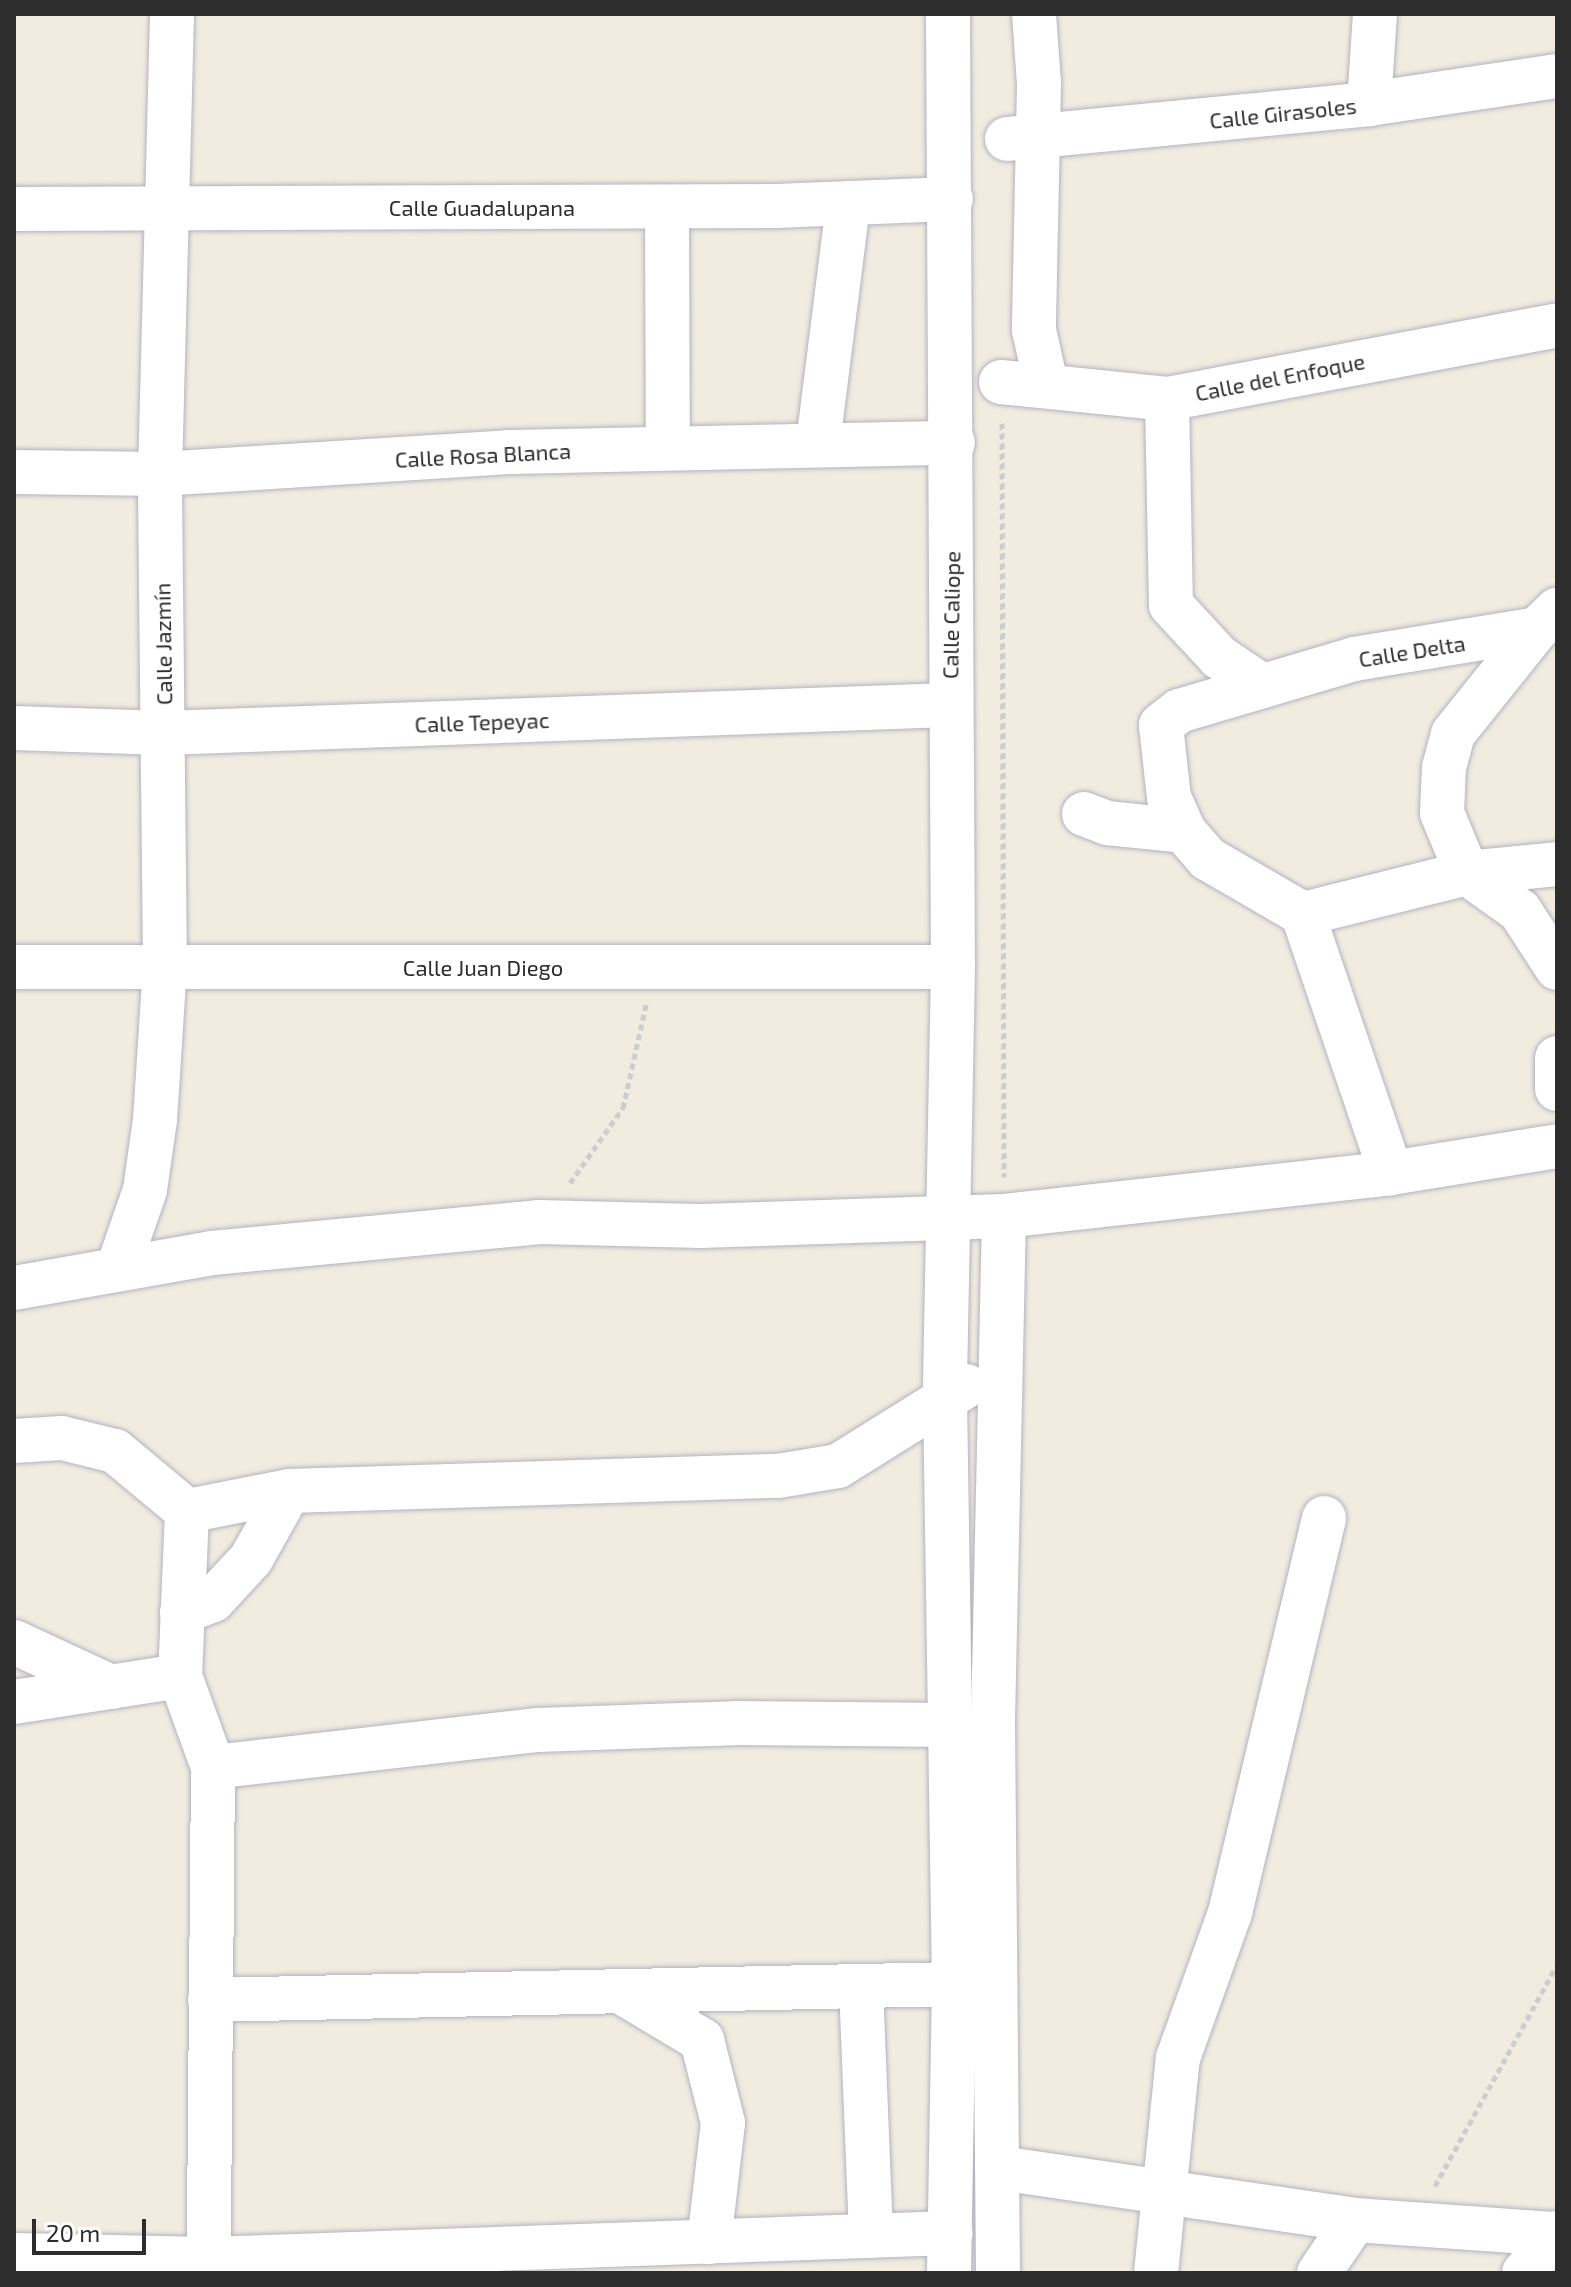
<!DOCTYPE html>
<meta charset="utf-8">
<style>
body{margin:0}
#map{position:relative;width:1571px;height:2287px;overflow:hidden;background:#f0ecdf;font-family:"Exo 2",sans-serif}
div>[style]{position:absolute}
.path>*{height:5px;margin-top:-2.5px;transform-origin:0;background:repeating-linear-gradient(90deg,#cdcdcd 0 6px,transparent 0 10px)}
.roads{filter:drop-shadow(0 0 2px #b3b2c2) drop-shadow(0 0 2px #b3b2c2)}
.minor>*{height:44px;margin:-22px;padding:0 22px;transform-origin:22px;border-radius:22px;background:#fff}
span{translate:-50% -50%;white-space:nowrap;text-align:center;line-height:1.15;-webkit-text-stroke:7px #fff;paint-order:stroke}
.street-label{font-size:22px;color:#2d2d2d}
.frame{position:absolute;inset:0;border:16px solid #2d2d2d;pointer-events:none}
.scale{position:absolute;left:32px;top:2219px;width:114px;height:36px;box-sizing:border-box;border:4px solid #2d2d2d;border-top:0;padding-left:10px;font-size:24px;line-height:28px;white-space:nowrap;color:#2d2d2d;-webkit-text-stroke:6px #fff;paint-order:stroke}
</style>
<div id="map">
<div class="path">
<div style="left:1002px;top:423px;width:754px;rotate:89.85deg"></div>
<div style="left:570px;top:1183px;width:92px;rotate:-54.8deg"></div>
<div style="left:623px;top:1108px;width:106px;rotate:-77.4deg"></div>
<div style="left:1435px;top:2186px;width:252px;rotate:-61.1deg"></div>
</div>
<div class="roads">
<div class="minor">
<div style="left:948px;top:14px;width:953px;rotate:89.7deg"></div>
<div style="left:953px;top:967px;width:430px;rotate:91.1deg"></div>
<div style="left:945px;top:1397px;width:587px;rotate:89.12deg"></div>
<div style="left:954px;top:1984px;width:289px;rotate:91deg"></div>
<div style="left:1034px;top:14px;width:70px;rotate:85.9deg"></div>
<div style="left:1039px;top:84px;width:246px;rotate:91.2deg"></div>
<div style="left:1034px;top:330px;width:55px;rotate:77.5deg"></div>
<div style="left:1369px;top:104px;width:90px;rotate:-86.2deg"></div>
<div style="left:1007px;top:139px;width:364px;rotate:-5.5deg"></div>
<div style="left:1369px;top:104px;width:190px;rotate:-8.5deg"></div>
<div style="left:667px;top:207px;width:241px;rotate:89.8deg"></div>
<div style="left:14px;top:209px;width:761px;rotate:-0.23deg"></div>
<div style="left:775px;top:206px;width:176px;rotate:-2.3deg"></div>
<div style="left:1001px;top:382px;width:167px;rotate:5.8deg"></div>
<div style="left:1167px;top:399px;width:397px;rotate:-10.7deg"></div>
<div style="left:1167px;top:399px;width:206px;rotate:88.9deg"></div>
<div style="left:1171px;top:605px;width:71px;rotate:47.3deg"></div>
<div style="left:1219px;top:657px;width:52px;rotate:34deg"></div>
<div style="left:818px;top:443px;width:241px;rotate:-82.8deg"></div>
<div style="left:14px;top:472px;width:146px;rotate:0.8deg"></div>
<div style="left:160px;top:474px;width:351px;rotate:-3.6deg"></div>
<div style="left:510px;top:452px;width:443px;rotate:-1.2deg"></div>
<div style="left:1537px;top:629px;width:134px;rotate:128.7deg"></div>
<div style="left:1453px;top:734px;width:34px;rotate:105deg"></div>
<div style="left:1444px;top:767px;width:46px;rotate:92.5deg"></div>
<div style="left:1442px;top:813px;width:65px;rotate:67.4deg"></div>
<div style="left:1467px;top:873px;width:65px;rotate:35.6deg"></div>
<div style="left:1520px;top:911px;width:68px;rotate:57deg"></div>
<div style="left:14px;top:728px;width:150px;rotate:1.9deg"></div>
<div style="left:164px;top:733px;width:786px;rotate:-2.04deg"></div>
<div style="left:1084px;top:814px;width:25px;rotate:21deg"></div>
<div style="left:1107px;top:823px;width:77px;rotate:5.9deg"></div>
<div style="left:1303px;top:914px;width:169px;rotate:-14deg"></div>
<div style="left:1467px;top:873px;width:90px;rotate:-5.7deg"></div>
<div style="left:14px;top:967px;width:939px"></div>
<div style="left:1557px;top:1058px;width:31px;rotate:90deg"></div>
<div style="left:1391px;top:1173px;width:274px;rotate:-108.8deg"></div>
<div style="left:1303px;top:914px;width:110px;rotate:-149.9deg"></div>
<div style="left:1208px;top:859px;width:37px;rotate:-131deg"></div>
<div style="left:1184px;top:831px;width:36px;rotate:-114deg"></div>
<div style="left:1169px;top:798px;width:73px;rotate:-96.3deg"></div>
<div style="left:1161px;top:725px;width:23px;rotate:-38deg"></div>
<div style="left:1179px;top:711px;width:183px;rotate:-16.5deg"></div>
<div style="left:1354px;top:659px;width:185px;rotate:-9.3deg"></div>
<div style="left:1537px;top:629px;width:28px;rotate:-44deg"></div>
<div style="left:118px;top:1268px;width:83px;rotate:-70.9deg"></div>
<div style="left:145px;top:1190px;width:71px;rotate:-81.9deg"></div>
<div style="left:155px;top:1120px;width:153px;rotate:-86.3deg"></div>
<div style="left:165px;top:967px;width:493px;rotate:-90.6deg"></div>
<div style="left:160px;top:474px;width:460px;rotate:-88.5deg"></div>
<div style="left:14px;top:1288px;width:201px;rotate:-10deg"></div>
<div style="left:212px;top:1253px;width:327px;rotate:-5.4deg"></div>
<div style="left:538px;top:1222px;width:163px;rotate:1.4deg"></div>
<div style="left:701px;top:1226px;width:303px;rotate:-1.9deg"></div>
<div style="left:1004px;top:1216px;width:389px;rotate:-6.3deg"></div>
<div style="left:1391px;top:1173px;width:168px;rotate:-9.2deg"></div>
<div style="left:14px;top:1441px;width:48px;rotate:-3.6deg"></div>
<div style="left:62px;top:1438px;width:55px;rotate:13.8deg"></div>
<div style="left:115px;top:1451px;width:94px;rotate:39.8deg"></div>
<div style="left:187px;top:1511px;width:104px;rotate:-11.1deg"></div>
<div style="left:289px;top:1491px;width:489px;rotate:-1.8deg"></div>
<div style="left:778px;top:1476px;width:61px;rotate:-9.5deg"></div>
<div style="left:838px;top:1466px;width:151px;rotate:-32deg"></div>
<div style="left:187px;top:1511px;width:165px;rotate:92.4deg"></div>
<div style="left:180px;top:1676px;width:97px;rotate:70.1deg"></div>
<div style="left:213px;top:1767px;width:492px;rotate:90.5deg"></div>
<div style="left:182px;top:1612px;width:33px;rotate:-21deg"></div>
<div style="left:213px;top:1600px;width:56px;rotate:-47.2deg"></div>
<div style="left:251px;top:1559px;width:78px;rotate:-60.8deg"></div>
<div style="left:14px;top:1642px;width:107px;rotate:24.9deg"></div>
<div style="left:14px;top:1702px;width:168px;rotate:-8.9deg"></div>
<div style="left:213px;top:1767px;width:327px;rotate:-6.5deg"></div>
<div style="left:538px;top:1730px;width:196px;rotate:-2deg"></div>
<div style="left:734px;top:1723px;width:218px;rotate:0.5deg"></div>
<div style="left:861px;top:1986px;width:250px;rotate:87.7deg"></div>
<div style="left:620px;top:1991px;width:96px;rotate:30.9deg"></div>
<div style="left:702px;top:2040px;width:86px;rotate:75.8deg"></div>
<div style="left:723px;top:2123px;width:120px;rotate:96.7deg"></div>
<div style="left:210px;top:2000px;width:744px;rotate:-1.23deg"></div>
<div style="left:999px;top:2168px;width:360px;rotate:8.3deg"></div>
<div style="left:1355px;top:2220px;width:202px;rotate:4deg"></div>
<div style="left:14px;top:2255px;width:195px;rotate:1.2deg"></div>
<div style="left:209px;top:2259px;width:742px;rotate:-2.01deg"></div>
<div style="left:998px;top:2273px;width:552px;rotate:-90.52deg"></div>
<div style="left:993px;top:1721px;width:505px;rotate:-88.75deg"></div>
<div style="left:1156px;top:2273px;width:216px;rotate:-84.2deg"></div>
<div style="left:1178px;top:2058px;width:154px;rotate:-70.3deg"></div>
<div style="left:1230px;top:1913px;width:406px;rotate:-76.6deg"></div>
<div style="left:1319px;top:2273px;width:64px;rotate:-55.8deg"></div>
<div style="left:1524px;top:2273px;width:52px;rotate:-50.5deg"></div>
</div>
</div>
<div class="street-label">
<span style="left:1283px;top:113px;rotate:-6deg">Calle Girasoles</span>
<span style="left:482px;top:208px">Calle Guadalupana</span>
<span style="left:1280px;top:377px;rotate:-11deg">Calle del Enfoque</span>
<span style="left:483px;top:455px;rotate:-3deg">Calle Rosa Blanca</span>
<span style="left:951px;top:615px;rotate:-89deg">Calle Caliope</span>
<span style="left:163px;top:644px;rotate:-91deg">Calle Jazmín</span>
<span style="left:1412px;top:651px;rotate:-9deg">Calle Delta</span>
<span style="left:482px;top:722px;rotate:-2deg">Calle Tepeyac</span>
<span style="left:483px;top:968px">Calle Juan Diego</span>
</div>
<div class="frame"></div>
<div class="scale">20 m</div>
</div>
